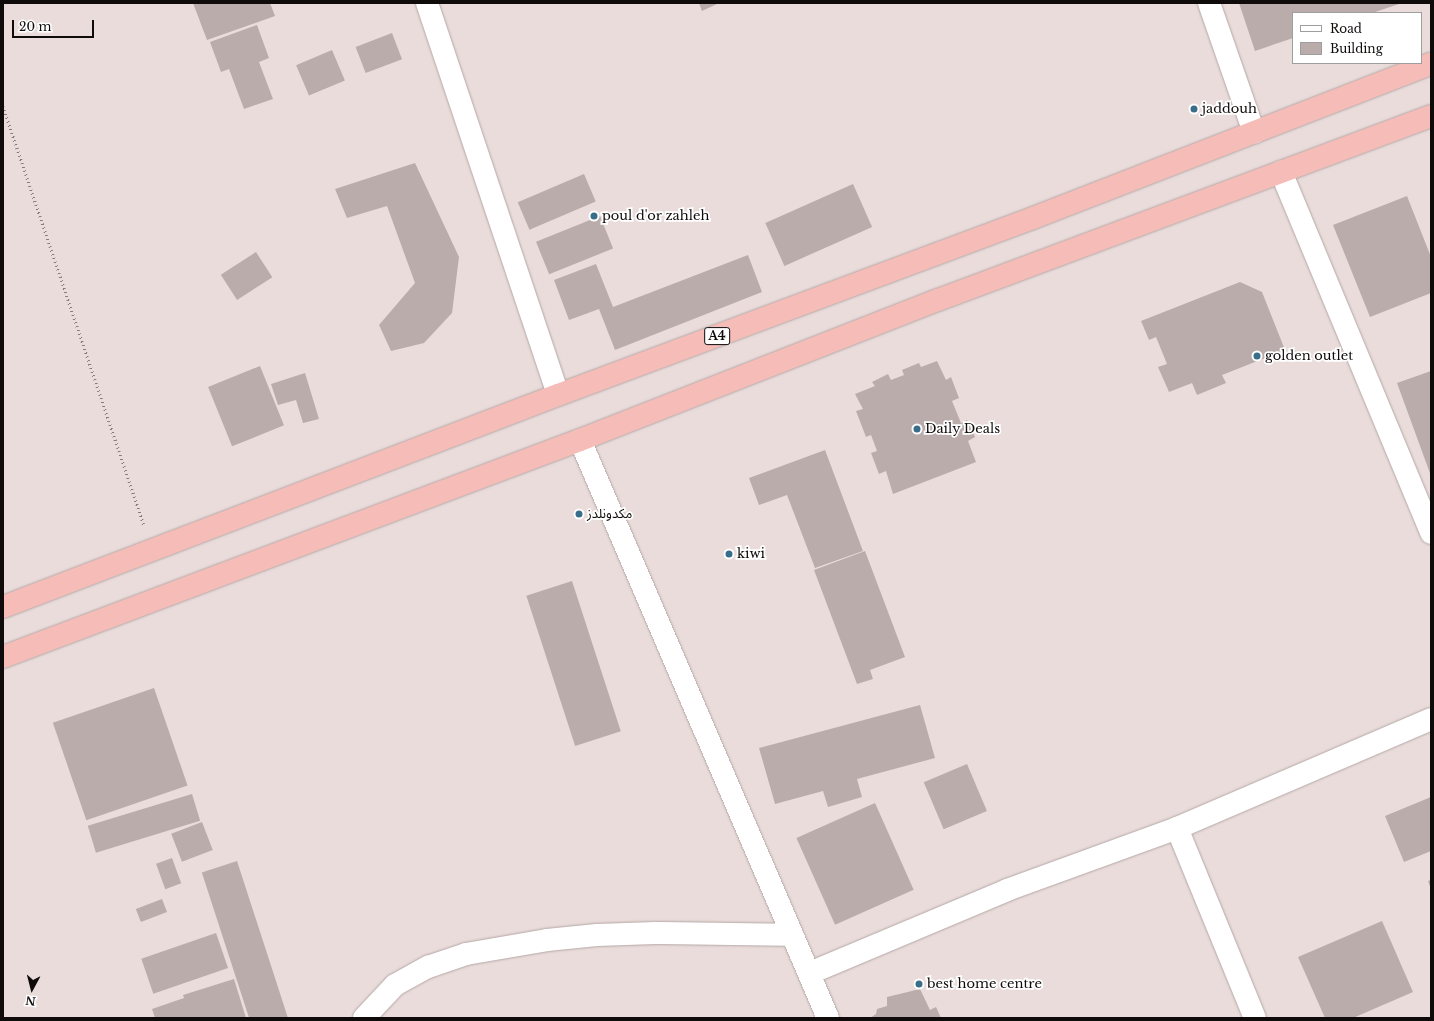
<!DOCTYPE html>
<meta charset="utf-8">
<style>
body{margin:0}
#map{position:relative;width:1434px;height:1021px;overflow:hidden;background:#eadcdb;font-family:"Libre Baskerville","Noto Sans Arabic",serif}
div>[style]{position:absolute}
.building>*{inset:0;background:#b9acab;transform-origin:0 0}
.path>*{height:2.5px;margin-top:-1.25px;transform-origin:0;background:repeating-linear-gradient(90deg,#867c7c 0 1px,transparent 0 4px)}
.roads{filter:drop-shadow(0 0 1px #b4a8a6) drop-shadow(0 0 1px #b4a8a6)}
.minor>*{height:22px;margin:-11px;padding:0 11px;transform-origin:11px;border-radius:11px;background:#fff}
.highway>*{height:22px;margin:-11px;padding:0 11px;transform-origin:11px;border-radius:11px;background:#f6bdb8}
.dots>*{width:11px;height:11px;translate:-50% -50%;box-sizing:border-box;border:2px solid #fff;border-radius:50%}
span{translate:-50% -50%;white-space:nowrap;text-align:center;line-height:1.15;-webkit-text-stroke:3.5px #fff;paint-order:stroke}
.shield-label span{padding:1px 3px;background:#fff;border:1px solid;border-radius:3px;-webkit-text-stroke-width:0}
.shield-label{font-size:12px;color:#0f0b0b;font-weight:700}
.poi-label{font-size:13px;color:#0f0b0b}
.left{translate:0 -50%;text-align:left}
.frame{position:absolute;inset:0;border:4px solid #0f0b0b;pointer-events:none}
.legend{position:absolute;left:1292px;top:12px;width:130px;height:52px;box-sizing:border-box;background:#fff;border:1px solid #9f9d9d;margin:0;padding:5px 7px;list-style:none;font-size:12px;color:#0f0b0b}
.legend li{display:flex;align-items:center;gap:8px;height:20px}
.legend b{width:20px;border:1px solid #9f9d9d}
.north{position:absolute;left:12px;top:969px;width:40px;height:40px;-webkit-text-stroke:3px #fff;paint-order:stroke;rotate:187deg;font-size:11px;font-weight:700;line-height:16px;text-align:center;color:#0f0b0b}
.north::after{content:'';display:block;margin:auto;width:14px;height:18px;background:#0f0b0b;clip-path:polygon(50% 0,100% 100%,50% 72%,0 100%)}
.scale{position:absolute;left:12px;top:20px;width:82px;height:18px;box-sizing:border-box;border:2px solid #0f0b0b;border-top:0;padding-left:5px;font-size:12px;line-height:14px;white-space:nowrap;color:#0f0b0b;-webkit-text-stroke:3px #fff;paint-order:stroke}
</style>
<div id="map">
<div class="building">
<div style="clip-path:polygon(193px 3px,270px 3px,275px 16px,207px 40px)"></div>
<div style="clip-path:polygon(699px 3px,719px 3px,702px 11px)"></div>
<div style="clip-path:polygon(1239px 3px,1402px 3px,1372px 13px,1293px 13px,1293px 38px,1255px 51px)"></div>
<div style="clip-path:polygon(257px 25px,269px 58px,259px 62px,273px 99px,244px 109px,229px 69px,221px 72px,210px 42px)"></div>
<div style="left:392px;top:33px;width:28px;height:39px;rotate:69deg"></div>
<div style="left:332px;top:50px;width:33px;height:39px;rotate:67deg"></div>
<div style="clip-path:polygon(415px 163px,459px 257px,452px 313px,424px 343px,391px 351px,379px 325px,415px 283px,387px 206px,347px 218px,335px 189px)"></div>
<div style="left:584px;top:174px;width:30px;height:72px;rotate:67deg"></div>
<div style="left:853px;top:184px;width:47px;height:96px;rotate:66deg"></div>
<div style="clip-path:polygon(1407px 196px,1431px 257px,1431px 293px,1370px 317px,1333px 225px)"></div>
<div style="left:600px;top:216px;width:35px;height:69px;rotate:68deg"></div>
<div style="left:256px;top:252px;width:30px;height:42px;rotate:57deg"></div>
<div style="clip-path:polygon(748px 255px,762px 292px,615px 350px,599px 309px,569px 320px,554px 280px,596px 264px,613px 307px)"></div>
<div style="clip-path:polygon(1240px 282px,1262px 292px,1285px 350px,1222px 375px,1226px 383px,1197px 395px,1192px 383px,1169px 392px,1158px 367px,1167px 364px,1156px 337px,1149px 340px,1141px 321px)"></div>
<div style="clip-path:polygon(937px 361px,946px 380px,951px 377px,959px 398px,952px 401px,961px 423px,967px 420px,975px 437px,968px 441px,976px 462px,893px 494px,886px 471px,879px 474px,871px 453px,877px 451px,871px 435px,866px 437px,856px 411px,863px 409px,855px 394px,875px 386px,872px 382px,888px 374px,891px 380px,904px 375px,902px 370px,919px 363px,921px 367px)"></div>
<div style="left:260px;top:366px;width:64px;height:56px;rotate:68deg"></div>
<div style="clip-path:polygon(1431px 371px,1431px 476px,1397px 383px)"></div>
<div style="clip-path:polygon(305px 373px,319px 419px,303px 423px,296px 400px,278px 405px,271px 384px)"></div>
<div style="clip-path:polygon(825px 450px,863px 551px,815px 568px,787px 495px,759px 505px,749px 478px)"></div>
<div style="clip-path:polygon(865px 551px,905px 657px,870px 670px,873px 679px,857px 684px,814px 570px)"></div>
<div style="left:572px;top:581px;width:158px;height:48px;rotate:72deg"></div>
<div style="left:154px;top:688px;width:103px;height:107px;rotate:71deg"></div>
<div style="clip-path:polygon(920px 705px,935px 758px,857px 779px,862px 797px,828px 807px,823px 791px,775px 804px,759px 748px)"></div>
<div style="left:967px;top:764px;width:51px;height:47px;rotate:67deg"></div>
<div style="left:192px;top:794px;width:28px;height:109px;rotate:73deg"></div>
<div style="clip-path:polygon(1431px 797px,1431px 851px,1404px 862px,1385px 816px)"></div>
<div style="left:875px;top:803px;width:95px;height:86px;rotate:66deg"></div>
<div style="left:202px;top:822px;width:30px;height:33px;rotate:69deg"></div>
<div style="left:172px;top:858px;width:27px;height:17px;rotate:70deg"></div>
<div style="left:237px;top:861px;width:165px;height:37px;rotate:72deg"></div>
<div style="clip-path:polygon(1431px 880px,1431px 889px,1428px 881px)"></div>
<div style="left:162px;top:899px;width:14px;height:28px;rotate:69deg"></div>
<div style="clip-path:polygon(1382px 921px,1413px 992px,1353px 1018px,1325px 1018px,1298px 957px)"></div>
<div style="left:216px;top:933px;width:37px;height:79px;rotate:71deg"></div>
<div style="clip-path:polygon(234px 979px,246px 1018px,155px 1018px,152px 1009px,184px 998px,183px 995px)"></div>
<div style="clip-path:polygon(920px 989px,930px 1010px,936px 1007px,941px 1018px,870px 1018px,876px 1014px,877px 1009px,887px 1006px,887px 997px)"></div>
</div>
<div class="path">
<div style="left:3px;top:106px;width:443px;rotate:71.4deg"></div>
</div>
<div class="roads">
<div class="minor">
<div style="left:427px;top:3px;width:413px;rotate:71.5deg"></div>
<div style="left:1209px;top:3px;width:137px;rotate:70.8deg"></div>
<div style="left:1281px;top:172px;width:391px;rotate:67.4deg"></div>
<div style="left:580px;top:440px;width:629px;rotate:66.78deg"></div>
<div style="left:1177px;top:828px;width:205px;rotate:67.7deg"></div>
<div style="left:810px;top:973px;width:214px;rotate:-22.8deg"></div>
<div style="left:1007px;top:890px;width:181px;rotate:-20deg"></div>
<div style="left:1177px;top:828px;width:276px;rotate:-23.2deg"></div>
<div style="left:364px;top:1018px;width:45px;rotate:-46.8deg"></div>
<div style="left:395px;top:985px;width:38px;rotate:-29deg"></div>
<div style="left:428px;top:967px;width:40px;rotate:-18.9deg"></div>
<div style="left:466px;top:954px;width:82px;rotate:-9.8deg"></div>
<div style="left:547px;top:940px;width:50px;rotate:-5.7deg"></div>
<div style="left:597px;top:935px;width:58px;rotate:-2deg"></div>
<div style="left:655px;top:933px;width:137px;rotate:0.8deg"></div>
</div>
<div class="highway">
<div style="left:3px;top:607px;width:594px;rotate:-20.91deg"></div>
<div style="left:558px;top:395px;width:507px;rotate:-20.44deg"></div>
<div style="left:1033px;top:218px;width:427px;rotate:-21.2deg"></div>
<div style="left:3px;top:657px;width:616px;rotate:-20.61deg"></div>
<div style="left:580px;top:440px;width:384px;rotate:-21.4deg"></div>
<div style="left:938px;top:300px;width:526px;rotate:-20.47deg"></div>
</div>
</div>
<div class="dots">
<div style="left:1194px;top:109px;background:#396e8a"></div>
<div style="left:594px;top:216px;background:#396e8a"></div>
<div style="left:1257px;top:356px;background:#396e8a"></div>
<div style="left:917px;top:429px;background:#396e8a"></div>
<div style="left:579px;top:514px;background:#396e8a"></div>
<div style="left:729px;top:554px;background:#396e8a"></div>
<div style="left:919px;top:984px;background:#396e8a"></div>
</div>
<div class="shield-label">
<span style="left:717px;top:336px">A4</span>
</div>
<div class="poi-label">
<span class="left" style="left:1202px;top:109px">jaddouh</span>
<span class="left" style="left:602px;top:216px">poul d'or zahleh</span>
<span class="left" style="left:1265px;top:356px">golden outlet</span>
<span class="left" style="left:925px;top:429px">Daily Deals</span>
<span class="left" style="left:587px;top:514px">مكدونلدز</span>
<span class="left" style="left:737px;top:554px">kiwi</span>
<span class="left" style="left:927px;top:984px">best home centre</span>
</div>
<div class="frame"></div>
<ul class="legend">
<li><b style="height:5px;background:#fff"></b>Road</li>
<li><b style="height:11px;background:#b9acab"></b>Building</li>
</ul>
<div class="north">N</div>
<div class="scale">20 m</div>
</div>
